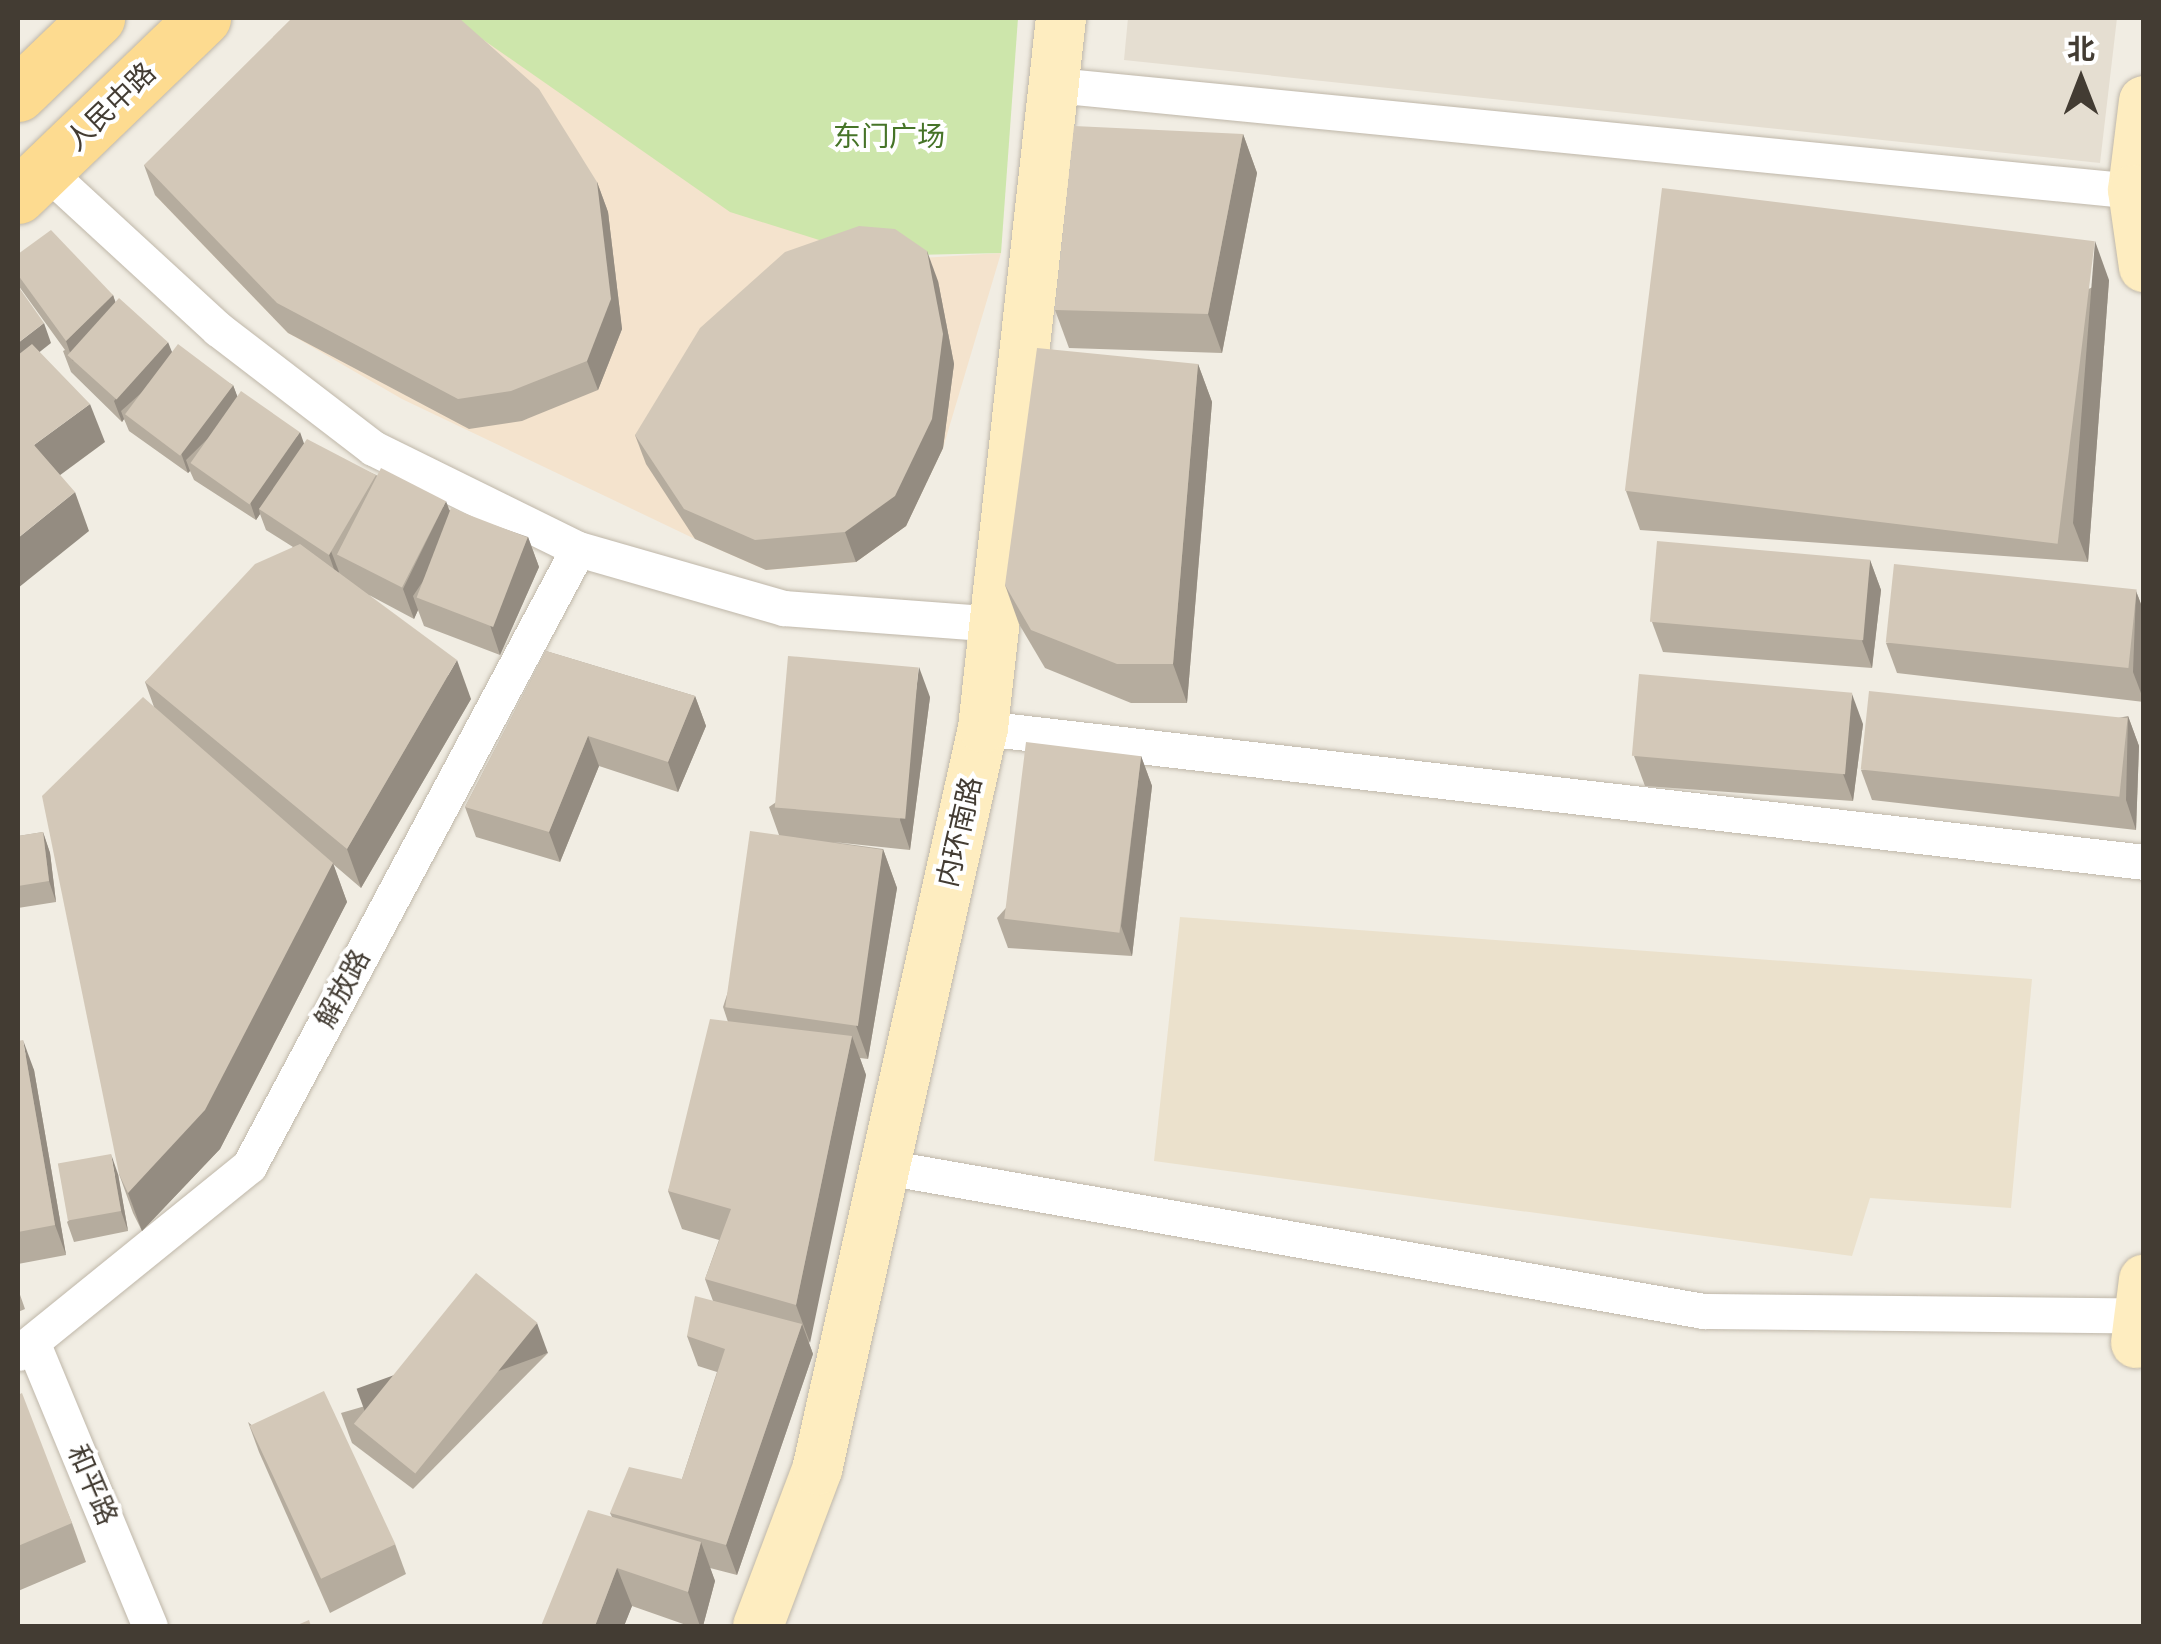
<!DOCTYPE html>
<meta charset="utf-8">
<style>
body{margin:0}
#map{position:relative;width:2161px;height:1644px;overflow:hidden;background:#f1ede3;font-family:Signika,"Noto Sans SC",sans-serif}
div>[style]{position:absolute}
.residential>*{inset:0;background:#e5ded1}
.commercial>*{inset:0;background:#f4e3cd}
.education>*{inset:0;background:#ebe1cc}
.green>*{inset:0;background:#cde6ab}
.roads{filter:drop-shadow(0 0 2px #bfb7a9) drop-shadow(0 0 2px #bfb7a9)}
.street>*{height:35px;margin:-17.5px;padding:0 17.5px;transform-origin:17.5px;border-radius:17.5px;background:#fff}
.secondary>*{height:50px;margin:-25px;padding:0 25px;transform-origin:25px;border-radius:25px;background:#feedc0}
.primary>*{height:55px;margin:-27.5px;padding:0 27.5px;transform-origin:27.5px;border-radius:27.5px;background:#fddb90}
.wall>*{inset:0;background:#b5ac9e}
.shaded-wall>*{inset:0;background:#948c81;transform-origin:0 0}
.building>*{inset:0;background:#d3c8b8;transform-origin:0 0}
span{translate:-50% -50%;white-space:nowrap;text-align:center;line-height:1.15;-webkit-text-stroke:8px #fff;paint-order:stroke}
.street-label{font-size:28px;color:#433c33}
.park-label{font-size:28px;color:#467428}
.frame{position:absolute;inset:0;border:20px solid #433c33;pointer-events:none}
.north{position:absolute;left:2031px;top:30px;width:100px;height:100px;-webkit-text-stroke:8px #fff;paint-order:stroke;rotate:0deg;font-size:28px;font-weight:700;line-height:40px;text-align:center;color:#433c33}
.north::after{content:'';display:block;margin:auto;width:35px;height:45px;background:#433c33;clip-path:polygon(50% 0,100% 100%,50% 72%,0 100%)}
</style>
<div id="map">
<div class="residential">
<div style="clip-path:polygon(1128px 18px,2117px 18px,2100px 163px,1124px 60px)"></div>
</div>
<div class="commercial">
<div style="clip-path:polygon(452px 18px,906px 259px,1001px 253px,943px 448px,906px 526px,856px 562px,766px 570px,695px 539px,402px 399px,288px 333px,155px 195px)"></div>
</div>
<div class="education">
<div style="clip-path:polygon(1180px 917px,2032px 979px,2011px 1208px,1870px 1198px,1852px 1256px,1154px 1161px)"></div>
</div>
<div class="green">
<div style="clip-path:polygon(452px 18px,1018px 18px,1001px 253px,870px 256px,730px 212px)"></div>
</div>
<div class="roads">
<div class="street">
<div style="left:1055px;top:85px;width:1094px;rotate:5.61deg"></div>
<div style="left:46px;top:171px;width:234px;rotate:42.6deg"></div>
<div style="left:218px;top:329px;width:195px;rotate:37.5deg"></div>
<div style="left:373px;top:448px;width:229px;rotate:26.2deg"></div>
<div style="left:578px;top:549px;width:214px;rotate:16deg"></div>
<div style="left:784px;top:608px;width:213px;rotate:4.3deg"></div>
<div style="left:983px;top:728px;width:1169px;rotate:6.58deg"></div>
<div style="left:885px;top:1167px;width:831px;rotate:9.98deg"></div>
<div style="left:1703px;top:1311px;width:441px;rotate:0.6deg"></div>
<div style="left:33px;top:1344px;width:305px;rotate:67.5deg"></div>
<div style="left:18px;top:1353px;width:297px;rotate:-39deg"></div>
<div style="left:249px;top:1166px;width:699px;rotate:-61.93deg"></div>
</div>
<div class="secondary">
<div style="left:2144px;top:101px;width:90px;rotate:97deg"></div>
<div style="left:2133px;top:190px;width:78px;rotate:81.9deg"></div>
<div style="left:2136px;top:1343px;width:64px;rotate:-82.8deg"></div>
<div style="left:758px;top:1626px;width:167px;rotate:-69.3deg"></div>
<div style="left:817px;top:1470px;width:760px;rotate:-77.39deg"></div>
<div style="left:983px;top:728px;width:714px;rotate:-83.73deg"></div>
</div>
<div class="primary">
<div style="left:18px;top:94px;width:110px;rotate:-43.9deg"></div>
<div style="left:18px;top:196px;width:257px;rotate:-43.9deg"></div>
</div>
</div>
<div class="wall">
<div style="clip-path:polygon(1243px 134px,1257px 173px,1222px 353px,1069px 348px,1055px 310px)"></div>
<div style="clip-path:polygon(144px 165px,597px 182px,608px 212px,622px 329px,598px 390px,522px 421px,469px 429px,288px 333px,155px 195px)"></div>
<div style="clip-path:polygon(18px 254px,113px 295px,115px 302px,172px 352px,233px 385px,237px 396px,304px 444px,376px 475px,450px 510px,528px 537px,539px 567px,500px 655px,424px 626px,418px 610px,414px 619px,369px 595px,471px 699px,361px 888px,333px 864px,347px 902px,220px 1149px,142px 1231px,133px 1213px,119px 1174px,154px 707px,145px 682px,293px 547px,266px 530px,260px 514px,256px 520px,194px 480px,190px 471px,188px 473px,129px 431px,124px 419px,122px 422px,71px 372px,63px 351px,65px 350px,18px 285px)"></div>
<div style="clip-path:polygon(2109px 280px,2088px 562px,1640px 530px,1626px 491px)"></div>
<div style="clip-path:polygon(938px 281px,954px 364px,943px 448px,906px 526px,856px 562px,766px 570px,695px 539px,646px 464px,635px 435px)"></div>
<div style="clip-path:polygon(1198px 364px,1212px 402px,1187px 703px,1131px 703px,1045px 668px,1019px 624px,1005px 585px)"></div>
<div style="clip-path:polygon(1870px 560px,1881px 590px,1872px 668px,1663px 652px,1652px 622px)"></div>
<div style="clip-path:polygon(2136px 591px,2144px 612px,2144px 702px,1897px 673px,1886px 643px)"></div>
<div style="clip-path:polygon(546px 651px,695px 696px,706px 726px,678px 792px,599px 766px,560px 862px,476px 837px,465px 807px)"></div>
<div style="clip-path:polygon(930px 697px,910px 850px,833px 842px,883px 849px,897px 888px,868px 1059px,860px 1058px,866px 1075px,809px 1343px,813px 1354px,737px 1575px,710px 1568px,715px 1581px,703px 1626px,689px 1626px,632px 1606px,624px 1626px,541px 1626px,612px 1517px,610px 1513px,682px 1479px,717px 1372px,698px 1366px,687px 1336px,713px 1301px,705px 1279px,719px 1240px,682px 1229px,668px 1191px,728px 1022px,723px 1007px,779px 835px,769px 807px)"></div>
<div style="clip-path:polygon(2128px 716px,2139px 746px,2136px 830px,1872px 800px,1861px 770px)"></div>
<div style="clip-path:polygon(1863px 724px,1853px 801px,1645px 786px,1634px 756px)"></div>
<div style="clip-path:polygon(1141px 756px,1152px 786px,1132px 956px,1008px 948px,997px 918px)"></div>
<div style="clip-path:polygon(43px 832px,50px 853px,56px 902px,18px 908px,18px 836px)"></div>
<div style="clip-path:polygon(18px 1041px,34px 1070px,66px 1255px,18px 1264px)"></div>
<div style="clip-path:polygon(118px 1174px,128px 1231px,74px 1242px,67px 1222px)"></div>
<div style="clip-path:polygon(18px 1289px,25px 1309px,18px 1312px)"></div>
<div style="clip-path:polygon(548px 1353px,413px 1489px,352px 1443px,341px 1413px)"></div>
<div style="clip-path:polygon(18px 1395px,72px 1523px,86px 1562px,18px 1591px)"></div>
<div style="clip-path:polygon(248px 1422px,395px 1544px,406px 1574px,330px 1613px,259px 1452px)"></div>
</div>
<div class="shaded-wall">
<div style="clip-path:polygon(1243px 134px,1257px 173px,1222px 353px,1208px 314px)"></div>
<div style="clip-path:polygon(597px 182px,608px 212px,622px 329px,598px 390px,587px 361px)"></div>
<div style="clip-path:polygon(2095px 241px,2109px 280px,2088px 562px,2073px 523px)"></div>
<div style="clip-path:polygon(927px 251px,938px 281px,954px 364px,943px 448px,906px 526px,856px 562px,845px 532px)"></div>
<div style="clip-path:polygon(113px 295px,120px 315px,73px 361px,66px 341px)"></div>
<div style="clip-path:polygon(44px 323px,51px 343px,18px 369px,18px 343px)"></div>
<div style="clip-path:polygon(168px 342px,176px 362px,121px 411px,124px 419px,122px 422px,114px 401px)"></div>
<div style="clip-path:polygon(1198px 364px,1212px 402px,1187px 703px,1173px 664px)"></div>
<div style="clip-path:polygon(233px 385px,241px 406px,186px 460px,190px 471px,188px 473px,181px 453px)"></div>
<div style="clip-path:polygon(90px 404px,105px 442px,48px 484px,34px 445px)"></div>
<div style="clip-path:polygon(300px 432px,307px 452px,259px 509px,260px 514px,256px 520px,249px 499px)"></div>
<div style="clip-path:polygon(75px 492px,89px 531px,18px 588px,18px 538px)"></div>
<div style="clip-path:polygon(446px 501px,457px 531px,413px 596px,418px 610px,414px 619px,403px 589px)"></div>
<div style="clip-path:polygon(528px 537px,539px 567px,500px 655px,490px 625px)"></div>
<div style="clip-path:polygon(331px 551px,339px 572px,336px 575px,329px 555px)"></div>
<div style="clip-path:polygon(1870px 560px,1881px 590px,1872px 668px,1861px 638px)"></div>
<div style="clip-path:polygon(2136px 591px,2144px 612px,2144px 701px,2133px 672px)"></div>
<div style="clip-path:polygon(457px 660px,471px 699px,361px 888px,347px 849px)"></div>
<div style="clip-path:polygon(919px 667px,930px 697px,910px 850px,900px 820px)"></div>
<div style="clip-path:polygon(1852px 694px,1863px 724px,1853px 801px,1842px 771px)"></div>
<div style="clip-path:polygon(695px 696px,706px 726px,678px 792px,668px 762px)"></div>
<div style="clip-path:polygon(2128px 716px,2139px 746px,2136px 830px,2126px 800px)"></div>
<div style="clip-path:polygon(588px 736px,599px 766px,560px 862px,549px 832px)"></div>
<div style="clip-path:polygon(1141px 756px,1152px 786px,1132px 956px,1121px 926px)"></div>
<div style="clip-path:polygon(43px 832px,50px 853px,56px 902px,49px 881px)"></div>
<div style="clip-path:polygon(883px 849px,897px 888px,868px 1059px,854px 1020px)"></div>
<div style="clip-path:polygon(333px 863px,347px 902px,220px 1149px,142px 1231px,128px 1193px)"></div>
<div style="clip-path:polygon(852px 1036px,866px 1075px,810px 1343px,796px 1305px)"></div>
<div style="clip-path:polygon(23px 1040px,34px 1070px,66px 1255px,55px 1225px)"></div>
<div style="clip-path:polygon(111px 1154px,118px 1174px,128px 1231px,121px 1211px)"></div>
<div style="left:537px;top:1323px;width:32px;height:192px;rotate:70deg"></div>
<div style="clip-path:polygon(802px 1324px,813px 1354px,737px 1575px,726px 1545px)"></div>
<div style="clip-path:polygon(701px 1542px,715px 1581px,703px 1626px,700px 1626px,688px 1592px)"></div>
<div style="clip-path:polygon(617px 1568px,632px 1606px,624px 1626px,595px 1626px)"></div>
</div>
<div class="building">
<div style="clip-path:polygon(292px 18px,459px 18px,539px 89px,597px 182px,611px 299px,587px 361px,511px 391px,458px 399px,277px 303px,144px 165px)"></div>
<div style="clip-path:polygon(1074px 126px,1243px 134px,1208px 314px,1055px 310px)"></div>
<div style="left:1662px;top:188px;width:436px;height:305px;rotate:7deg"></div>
<div style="clip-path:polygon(859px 226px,895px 229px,927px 251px,943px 334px,932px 419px,895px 496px,845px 532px,755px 540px,684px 509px,635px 435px,700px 328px,785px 252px)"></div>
<div style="clip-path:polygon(51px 230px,113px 295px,66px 341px,18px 275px,18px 254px)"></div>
<div style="clip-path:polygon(18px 286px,44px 323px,18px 343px)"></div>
<div style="left:119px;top:298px;width:66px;height:77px;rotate:42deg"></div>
<div style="clip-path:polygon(32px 344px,90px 404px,34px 445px,75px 492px,18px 538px,18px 355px)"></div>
<div style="left:178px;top:344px;width:69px;height:88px;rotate:37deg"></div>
<div style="clip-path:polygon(1037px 348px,1198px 364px,1173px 664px,1117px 664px,1031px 630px,1005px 585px)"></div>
<div style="left:241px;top:391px;width:72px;height:88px;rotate:35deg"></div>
<div style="clip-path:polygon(307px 439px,376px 475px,329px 555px,259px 509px)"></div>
<div style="left:381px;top:468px;width:73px;height:97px;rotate:27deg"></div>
<div style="left:451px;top:508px;width:82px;height:96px;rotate:21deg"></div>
<div style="left:1657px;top:541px;width:214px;height:81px;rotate:5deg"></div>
<div style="clip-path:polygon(300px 544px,457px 660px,347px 849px,145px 682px,255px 564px)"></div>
<div style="left:1894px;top:564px;width:244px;height:79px;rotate:6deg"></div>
<div style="clip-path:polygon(546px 651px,695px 696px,668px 762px,588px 736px,549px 832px,465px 807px)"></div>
<div style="left:788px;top:656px;width:131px;height:152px;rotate:5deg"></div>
<div style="left:1639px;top:674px;width:214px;height:82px;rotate:5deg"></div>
<div style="left:1869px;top:691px;width:260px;height:79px;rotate:6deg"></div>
<div style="clip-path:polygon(143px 697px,333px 863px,205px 1110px,128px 1193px,119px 1174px,42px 796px)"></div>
<div style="left:1026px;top:742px;width:116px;height:178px;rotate:7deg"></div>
<div style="left:750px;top:831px;width:134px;height:178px;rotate:8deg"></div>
<div style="clip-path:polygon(43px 832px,49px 881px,18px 886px,18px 836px)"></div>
<div style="clip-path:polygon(710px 1019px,852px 1036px,796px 1305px,705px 1279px,731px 1209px,668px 1191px)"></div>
<div style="clip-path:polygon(23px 1040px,55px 1225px,18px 1232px,18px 1041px)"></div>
<div style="left:111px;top:1154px;width:58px;height:54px;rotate:80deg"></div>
<div style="left:476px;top:1273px;width:79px;height:194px;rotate:39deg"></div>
<div style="clip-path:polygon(695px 1296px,802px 1324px,726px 1545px,610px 1513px,629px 1467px,682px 1479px,725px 1349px,687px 1336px)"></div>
<div style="left:324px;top:1391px;width:169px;height:82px;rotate:65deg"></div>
<div style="clip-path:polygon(22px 1393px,72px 1523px,18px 1546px,18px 1395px)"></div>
<div style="clip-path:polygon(588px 1510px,701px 1542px,688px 1592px,617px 1568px,595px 1626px,541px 1626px)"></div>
<div style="clip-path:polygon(309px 1620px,311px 1626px,295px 1626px)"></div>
</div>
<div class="street-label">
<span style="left:111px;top:107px;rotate:-44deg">人民中路</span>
<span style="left:960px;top:832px;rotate:-77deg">内环南路</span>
<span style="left:343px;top:989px;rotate:-62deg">解放路</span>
<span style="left:92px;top:1485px;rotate:67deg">和平路</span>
</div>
<div class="park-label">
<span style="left:889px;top:137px">东门广场</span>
</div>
<div class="frame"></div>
<div class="north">北</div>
</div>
